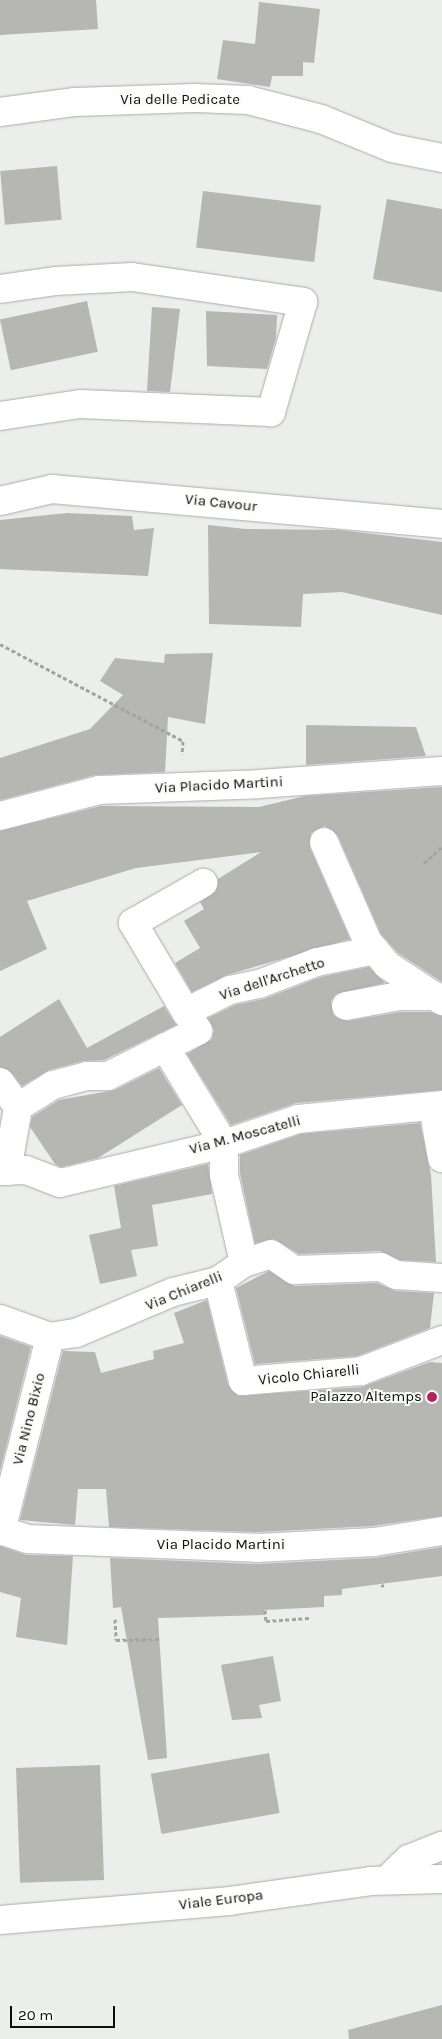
<!DOCTYPE html>
<style>
body{margin:0}
#map{position:relative;width:442px;height:2039px;overflow:hidden;background:#eceeeb;font-family:Karla,sans-serif}
div>[style]{position:absolute}
.building>*{inset:0;background:#b6b6b3;transform-origin:0 0}
.path>*{height:3px;margin-top:-1.5px;transform-origin:0;background:repeating-linear-gradient(90deg,#a2a4a1 0 4px,transparent 0 6.5px)}
.roads{filter:drop-shadow(0 0 1px #aaaca9) drop-shadow(0 0 1px #aaaca9)}
.minor>*{height:28px;margin:-14px;padding:0 14px;transform-origin:14px;border-radius:14px;background:#fff}
.dots>*{width:14px;height:14px;translate:-50% -50%;box-sizing:border-box;border:2px solid #f9fbf9;border-radius:50%}
span{translate:-50% -50%;white-space:nowrap;text-align:center;line-height:1.15;-webkit-text-stroke:4px #f9fbf9;paint-order:stroke}
.street-label{font-size:15px;color:#0e0e0d}
.poi-label{font-size:15px;color:#0e0e0d}
.right{translate:-100% -50%;text-align:right}
.scale{position:absolute;left:10px;top:2006px;width:105px;height:22px;box-sizing:border-box;border:2px solid #0e0e0d;border-top:0;padding-left:6px;font-size:15px;line-height:18px;white-space:nowrap;color:#0e0e0d;-webkit-text-stroke:4px #f9fbf9;paint-order:stroke}
</style>
<div id="map">
<div class="building">
<div style="clip-path:polygon(0 0,96px 0,98px 29px,0 35px)"></div>
<div style="clip-path:polygon(259px 2px,320px 9px,314px 63px,303px 62px,303px 76px,272px 76px,270px 87px,217px 79px,223px 40px,255px 44px)"></div>
<div style="left:57px;top:166px;width:54px;height:57px;rotate:85deg"></div>
<div style="left:203px;top:191px;width:119px;height:57px;rotate:7deg"></div>
<div style="clip-path:polygon(387px 199px,442px 209px,442px 292px,373px 279px)"></div>
<div style="left:87px;top:301px;width:52px;height:89px;rotate:78deg"></div>
<div style="clip-path:polygon(152px 307px,180px 309px,170px 392px,147px 391px)"></div>
<div style="clip-path:polygon(206px 311px,277px 315px,276px 338px,267px 369px,207px 366px)"></div>
<div style="clip-path:polygon(67px 513px,132px 516px,134px 530px,154px 528px,148px 576px,0 569px,0 520px)"></div>
<div style="clip-path:polygon(208px 525px,246px 529px,339px 530px,442px 542px,442px 615px,342px 592px,303px 594px,301px 627px,209px 624px)"></div>
<div style="clip-path:polygon(213px 653px,205px 724px,168px 717px,165px 772px,95px 775px,0 800px,0 758px,90px 729px,123px 695px,100px 681px,115px 658px,164px 663px,165px 654px)"></div>
<div style="clip-path:polygon(306px 725px,416px 727px,426px 756px,306px 765px)"></div>
<div style="clip-path:polygon(442px 787px,442px 982px,398px 953px,381px 934px,338px 836px,325px 826px,311px 833px,310px 848px,350px 939px,227px 975px,192px 992px,175px 963px,200px 948px,184px 921px,204px 909px,200px 902px,216px 891px,218px 879px,261px 852px,136px 868px,27px 901px,47px 949px,0 971px,0 831px,101px 806px,259px 807px,305px 796px)"></div>
<div style="clip-path:polygon(369px 967px,385px 983px,336px 994px,331px 1001px,334px 1016px,348px 1021px,400px 1012px,430px 1012px,442px 1016px,442px 1090px,296px 1103px,231px 1125px,187px 1054px,212px 1039px,214px 1030px,208px 1018px,235px 1005px,264px 999px,321px 977px)"></div>
<div style="clip-path:polygon(59px 999px,87px 1048px,164px 1006px,176px 1025px,104px 1060px,83px 1061px,49px 1070px,22px 1086px,12px 1073px,0 1067px,0 1037px)"></div>
<div style="clip-path:polygon(159px 1068px,182px 1105px,98px 1158px,61px 1167px,55px 1164px,30px 1127px,32px 1117px,59px 1100px,115px 1090px)"></div>
<div style="clip-path:polygon(420px 1123px,431px 1175px,436px 1262px,400px 1260px,380px 1251px,299px 1254px,274px 1239px,255px 1243px,240px 1173px,240px 1155px,301px 1134px)"></div>
<div style="clip-path:polygon(208px 1164px,212px 1194px,152px 1205px,158px 1246px,131px 1250px,137px 1276px,100px 1284px,89px 1235px,121px 1228px,114px 1186px)"></div>
<div style="clip-path:polygon(269px 1271px,294px 1286px,377px 1283px,395px 1291px,434px 1293px,430px 1328px,357px 1356px,255px 1364px,236px 1288px)"></div>
<div style="clip-path:polygon(207px 1300px,228px 1385px,238px 1396px,362px 1387px,430px 1362px,442px 1363px,442px 1516px,372px 1526px,257px 1532px,109px 1527px,106px 1489px,78px 1489px,75px 1525px,20px 1520px,63px 1351px,95px 1352px,101px 1373px,154px 1359px,153px 1351px,184px 1343px,174px 1313px)"></div>
<div style="clip-path:polygon(0 1336px,31px 1347px,0 1471px)"></div>
<div style="clip-path:polygon(0 1546px,26px 1555px,73px 1556px,67px 1645px,16px 1637px,21px 1598px,0 1592px)"></div>
<div style="clip-path:polygon(442px 1547px,442px 1576px,342px 1589px,342px 1595px,324px 1596px,324px 1607px,264px 1610px,265px 1615px,158px 1618px,167px 1758px,148px 1760px,121px 1607px,113px 1608px,110px 1558px,258px 1564px,375px 1558px)"></div>
<div style="clip-path:polygon(273px 1656px,281px 1701px,259px 1705px,262px 1718px,232px 1720px,221px 1665px)"></div>
<div style="left:269px;top:1753px;width:61px;height:120px;rotate:80deg"></div>
<div style="left:100px;top:1765px;width:115px;height:84px;rotate:88deg"></div>
<div style="clip-path:polygon(442px 2005px,442px 2039px,349px 2039px,348px 2030px)"></div>
</div>
<div class="path">
<div style="left:0;top:644px;width:207px;rotate:27.9deg"></div>
<div style="left:183px;top:741px;width:13px;rotate:94deg"></div>
<div style="left:424px;top:863px;width:24px;rotate:-42deg"></div>
<div style="left:382px;top:1584px;width:3px;rotate:72deg"></div>
<div style="left:265px;top:1610px;width:11px;rotate:85deg"></div>
<div style="left:266px;top:1621px;width:43px;rotate:-4deg"></div>
<div style="left:115px;top:1619px;width:21px;rotate:87deg"></div>
<div style="left:116px;top:1640px;width:44px;rotate:-1.3deg"></div>
</div>
<div class="roads">
<div class="minor">
<div style="left:0;top:112px;width:76px;rotate:-7.6deg"></div>
<div style="left:75px;top:102px;width:120px;rotate:-1.9deg"></div>
<div style="left:195px;top:98px;width:53px;rotate:2.2deg"></div>
<div style="left:248px;top:100px;width:75px;rotate:14.6deg"></div>
<div style="left:321px;top:119px;width:77px;rotate:22.2deg"></div>
<div style="left:392px;top:148px;width:51px;rotate:11.3deg"></div>
<div style="left:0;top:289px;width:57px;rotate:-8.1deg"></div>
<div style="left:56px;top:281px;width:76px;rotate:-3deg"></div>
<div style="left:132px;top:277px;width:173px;rotate:8.3deg"></div>
<div style="left:303px;top:302px;width:115px;rotate:106.2deg"></div>
<div style="left:271px;top:412px;width:191px;rotate:-177.6deg"></div>
<div style="left:80px;top:404px;width:81px;rotate:171.5deg"></div>
<div style="left:0;top:501px;width:53px;rotate:-13deg"></div>
<div style="left:52px;top:489px;width:392px;rotate:5.1deg"></div>
<div style="left:0;top:816px;width:102px;rotate:-14.7deg"></div>
<div style="left:99px;top:790px;width:160px;rotate:-2.1deg"></div>
<div style="left:259px;top:784px;width:183px;rotate:-4.1deg"></div>
<div style="left:324px;top:842px;width:109px;rotate:66.3deg"></div>
<div style="left:368px;top:942px;width:30px;rotate:50deg"></div>
<div style="left:387px;top:965px;width:66px;rotate:33.2deg"></div>
<div style="left:346px;top:1006px;width:54px;rotate:-10.7deg"></div>
<div style="left:399px;top:996px;width:36px"></div>
<div style="left:186px;top:1012px;width:104px;rotate:-120.8deg"></div>
<div style="left:133px;top:923px;width:81px;rotate:-29.7deg"></div>
<div style="left:165px;top:1047px;width:114px;rotate:58.7deg"></div>
<div style="left:224px;top:1144px;width:31px;rotate:90deg"></div>
<div style="left:224px;top:1175px;width:90px;rotate:77.2deg"></div>
<div style="left:0;top:1082px;width:31px;rotate:54deg"></div>
<div style="left:433px;top:1107px;width:52px;rotate:80deg"></div>
<div style="left:0;top:1171px;width:26px;rotate:-2deg"></div>
<div style="left:26px;top:1170px;width:36px;rotate:21deg"></div>
<div style="left:60px;top:1183px;width:169px;rotate:-13.4deg"></div>
<div style="left:224px;top:1144px;width:78px;rotate:-18.7deg"></div>
<div style="left:298px;top:1119px;width:145px;rotate:-5.6deg"></div>
<div style="left:7px;top:1171px;width:65px;rotate:-80.2deg"></div>
<div style="left:18px;top:1107px;width:41px;rotate:-32.2deg"></div>
<div style="left:53px;top:1085px;width:35px;rotate:-15deg"></div>
<div style="left:87px;top:1076px;width:21px"></div>
<div style="left:108px;top:1076px;width:101px;rotate:-26.6deg"></div>
<div style="left:198px;top:1031px;width:22px;rotate:-122deg"></div>
<div style="left:186px;top:1012px;width:49px;rotate:-26.6deg"></div>
<div style="left:230px;top:990px;width:30px;rotate:-12deg"></div>
<div style="left:259px;top:984px;width:62px;rotate:-20.8deg"></div>
<div style="left:317px;top:962px;width:59px;rotate:-11.7deg"></div>
<div style="left:218px;top:1281px;width:103px;rotate:76deg"></div>
<div style="left:243px;top:1381px;width:118px;rotate:-4.8deg"></div>
<div style="left:361px;top:1371px;width:87px;rotate:-20.9deg"></div>
<div style="left:0;top:1319px;width:53px;rotate:19.8deg"></div>
<div style="left:50px;top:1337px;width:26px;rotate:-9deg"></div>
<div style="left:76px;top:1333px;width:105px;rotate:-22.9deg"></div>
<div style="left:173px;top:1292px;width:46px;rotate:-13.7deg"></div>
<div style="left:218px;top:1281px;width:32px;rotate:-35deg"></div>
<div style="left:244px;top:1263px;width:28px;rotate:-18deg"></div>
<div style="left:271px;top:1254px;width:28px;rotate:35deg"></div>
<div style="left:294px;top:1270px;width:87px;rotate:-2deg"></div>
<div style="left:381px;top:1267px;width:17px;rotate:28deg"></div>
<div style="left:396px;top:1275px;width:46px;rotate:3.7deg"></div>
<div style="left:0;top:1530px;width:28px;rotate:18deg"></div>
<div style="left:27px;top:1539px;width:230px;rotate:2.2deg"></div>
<div style="left:257px;top:1548px;width:117px;rotate:-2.9deg"></div>
<div style="left:374px;top:1542px;width:69px;rotate:-9.2deg"></div>
<div style="left:1px;top:1531px;width:200px;rotate:-75.8deg"></div>
<div style="left:388px;top:1879px;width:29px;rotate:-44deg"></div>
<div style="left:409px;top:1859px;width:35px;rotate:-22deg"></div>
<div style="left:0;top:1920px;width:230px;rotate:-4.7deg"></div>
<div style="left:229px;top:1901px;width:143px;rotate:-8deg"></div>
<div style="left:371px;top:1881px;width:71px;rotate:-1.6deg"></div>
</div>
</div>
<div class="dots">
<div style="left:432px;top:1397px;background:#b02461"></div>
</div>
<div class="street-label">
<span style="left:180px;top:100px">Via delle Pedicate</span>
<span style="left:221px;top:503px;rotate:6deg">Via Cavour</span>
<span style="left:219px;top:785px;rotate:-3deg">Via Placido Martini</span>
<span style="left:272px;top:979px;rotate:-18deg">Via dell'Archetto</span>
<span style="left:245px;top:1135px;rotate:-15deg">Via M. Moscatelli</span>
<span style="left:184px;top:1291px;rotate:-22deg">Via Chiarelli</span>
<span style="left:309px;top:1375px;rotate:-6deg">Vicolo Chiarelli</span>
<span style="left:29px;top:1419px;rotate:-76deg">Via Nino Bixio</span>
<span style="left:221px;top:1545px">Via Placido Martini</span>
<span style="left:221px;top:1900px;rotate:-7deg">Viale Europa</span>
</div>
<div class="poi-label">
<span class="right" style="left:422px;top:1397px">Palazzo Altemps</span>
</div>
<div class="scale">20 m</div>
</div>
